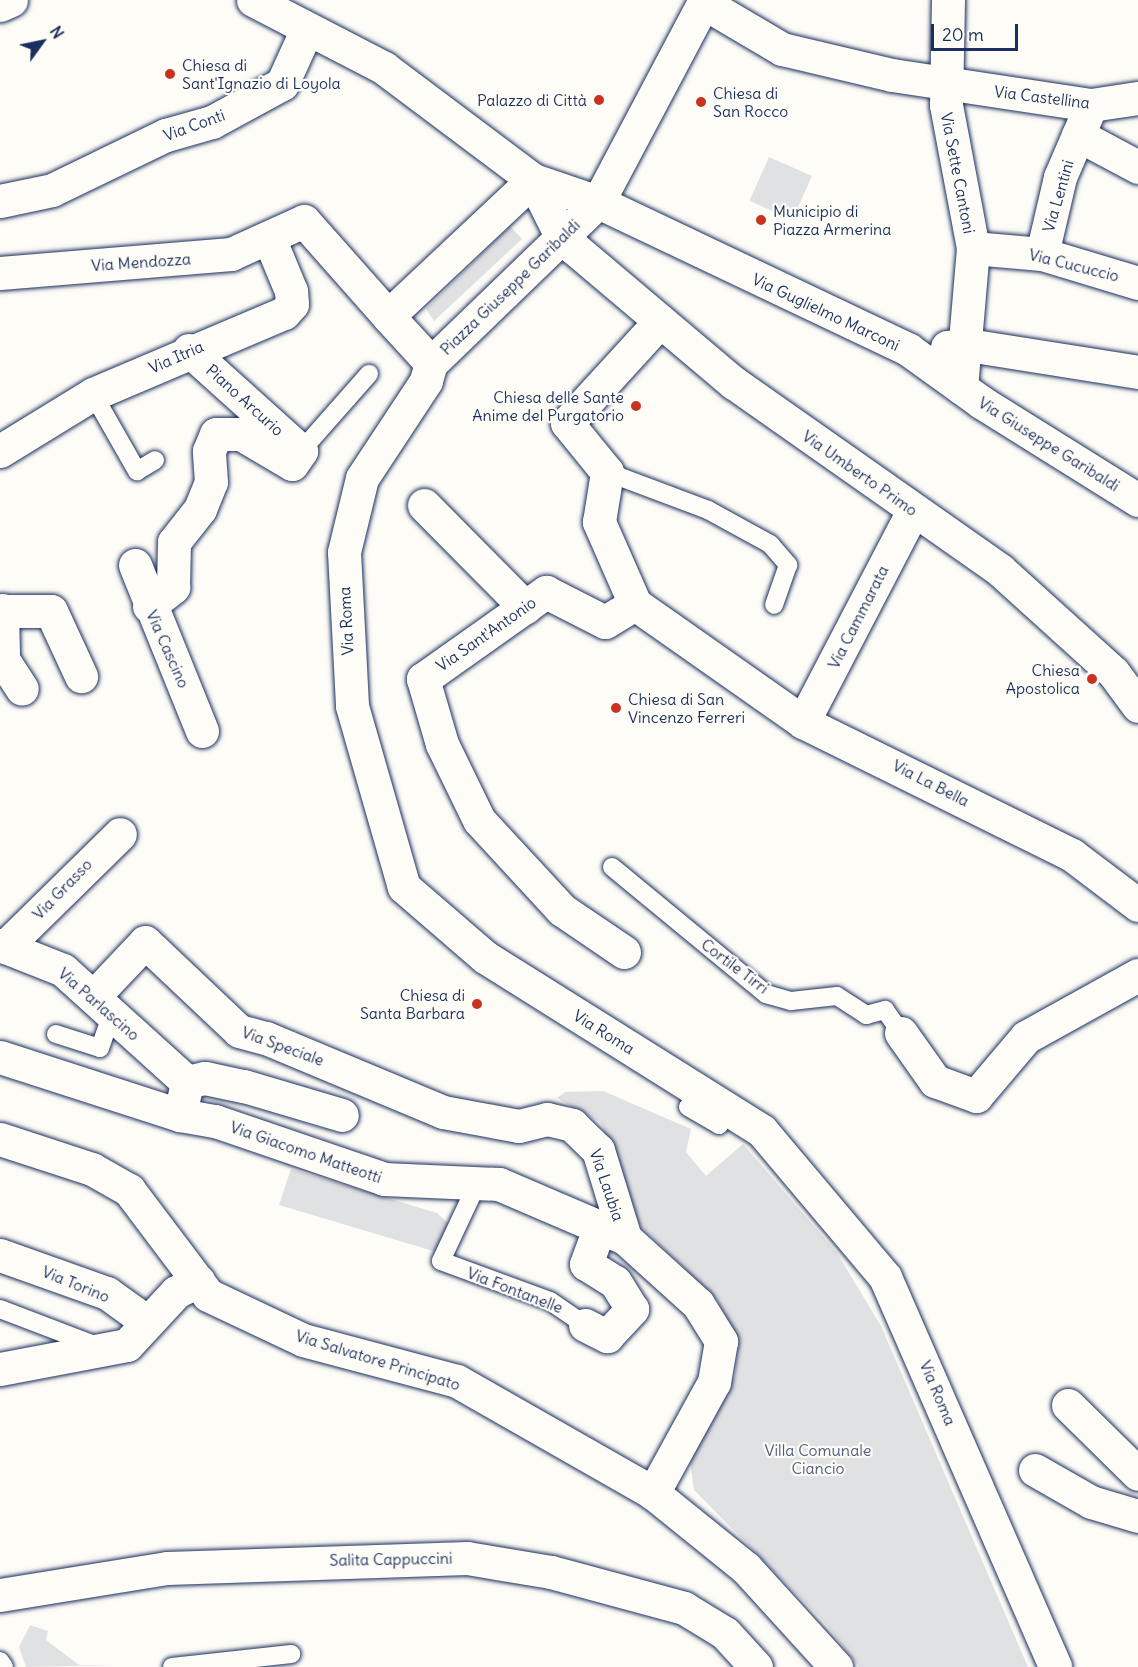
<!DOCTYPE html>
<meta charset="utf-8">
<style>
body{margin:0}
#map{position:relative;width:1138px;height:1667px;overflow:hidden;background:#fdfcf7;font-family:Delius,sans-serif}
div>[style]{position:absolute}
.green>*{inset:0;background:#e0e1e3;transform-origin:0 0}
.roads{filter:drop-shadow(0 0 2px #1b2f5e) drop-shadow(0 0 2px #1b2f5e)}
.lane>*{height:18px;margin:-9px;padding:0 9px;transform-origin:9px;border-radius:9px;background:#fdfcf7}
.street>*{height:33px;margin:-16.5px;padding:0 16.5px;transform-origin:16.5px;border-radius:16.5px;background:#fdfcf7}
.secondary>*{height:33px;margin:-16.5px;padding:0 16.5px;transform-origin:16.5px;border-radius:16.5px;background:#fdfcf7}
.dots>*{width:16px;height:16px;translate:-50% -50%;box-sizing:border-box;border:3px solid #fdfcf7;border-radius:50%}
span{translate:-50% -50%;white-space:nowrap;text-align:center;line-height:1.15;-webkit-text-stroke:4.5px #fdfcf7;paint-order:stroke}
.poi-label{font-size:16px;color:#1b2f5e}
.left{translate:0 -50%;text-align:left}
.right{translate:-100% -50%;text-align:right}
.street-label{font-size:16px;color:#1b2f5e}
.park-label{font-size:16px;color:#4c5c7f}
.north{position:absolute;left:12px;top:12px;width:60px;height:60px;-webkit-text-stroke:4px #fdfcf7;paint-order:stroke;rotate:57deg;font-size:16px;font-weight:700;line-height:24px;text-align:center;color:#1b2f5e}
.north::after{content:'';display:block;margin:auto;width:21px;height:27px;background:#1b2f5e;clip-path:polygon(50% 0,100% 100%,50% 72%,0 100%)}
.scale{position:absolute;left:931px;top:24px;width:87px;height:27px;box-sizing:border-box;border:3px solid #1b2f5e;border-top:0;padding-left:8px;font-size:18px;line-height:21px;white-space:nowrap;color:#1b2f5e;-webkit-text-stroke:4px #fdfcf7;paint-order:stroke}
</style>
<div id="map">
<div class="green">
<div style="left:769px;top:157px;width:47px;height:48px;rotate:24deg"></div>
<div style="clip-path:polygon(510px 226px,522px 239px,434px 321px,426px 309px)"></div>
<div style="clip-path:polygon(603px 1091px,691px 1129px,686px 1152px,706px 1176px,743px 1144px,837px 1253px,881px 1326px,1028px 1667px,859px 1667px,825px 1623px,694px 1490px,690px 1461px,735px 1376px,739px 1341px,717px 1299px,637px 1223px,617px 1156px,600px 1122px,557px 1098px,565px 1092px)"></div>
<div style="clip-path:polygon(291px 1169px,437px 1213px,450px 1225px,440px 1253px,279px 1205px)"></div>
<div style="clip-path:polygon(30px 1625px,48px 1631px,46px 1640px,79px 1665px,119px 1665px,26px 1667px,19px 1647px)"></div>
</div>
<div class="roads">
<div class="lane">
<div style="left:93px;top:394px;width:89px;rotate:60.3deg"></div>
<div style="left:137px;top:471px;width:21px;rotate:-31deg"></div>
<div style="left:301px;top:451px;width:103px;rotate:-48.6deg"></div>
<div style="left:607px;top:472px;width:108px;rotate:20.6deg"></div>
<div style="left:708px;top:510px;width:71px;rotate:28.7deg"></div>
<div style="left:770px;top:544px;width:28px;rotate:49deg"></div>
<div style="left:788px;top:565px;width:42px;rotate:109.3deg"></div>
<div style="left:612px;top:867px;width:200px;rotate:39.5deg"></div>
<div style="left:766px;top:994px;width:26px;rotate:16deg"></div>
<div style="left:791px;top:1001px;width:46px;rotate:-6.2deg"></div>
<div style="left:837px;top:996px;width:35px;rotate:33deg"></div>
<div style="left:866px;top:1015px;width:20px;rotate:-15deg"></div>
<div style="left:885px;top:1010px;width:28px;rotate:55deg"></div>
<div style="left:56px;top:1034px;width:46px;rotate:17.7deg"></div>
<div style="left:100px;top:1048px;width:37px;rotate:-71deg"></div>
<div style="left:688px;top:1107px;width:36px;rotate:30deg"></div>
<div style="left:719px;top:1125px;width:18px;rotate:-61deg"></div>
<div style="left:477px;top:1184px;width:85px;rotate:115.1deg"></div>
<div style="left:441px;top:1261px;width:116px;rotate:20.2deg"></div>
<div style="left:550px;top:1301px;width:42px;rotate:34.4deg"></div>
<div style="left:0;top:1309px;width:109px;rotate:20.9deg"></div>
<div style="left:0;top:1661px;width:7px;rotate:56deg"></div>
<div style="left:172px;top:1667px;width:120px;rotate:-6.2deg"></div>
</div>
<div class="street">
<div style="left:253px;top:0;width:148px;rotate:27.4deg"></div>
<div style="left:384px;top:68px;width:186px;rotate:36.9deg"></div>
<div style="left:533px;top:180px;width:63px;rotate:63.4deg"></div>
<div style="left:561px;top:236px;width:18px;rotate:43deg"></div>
<div style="left:574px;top:248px;width:209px;rotate:40.2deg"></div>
<div style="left:734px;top:383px;width:325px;rotate:35.1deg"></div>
<div style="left:1000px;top:570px;width:152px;rotate:42.1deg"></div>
<div style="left:1113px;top:672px;width:42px;rotate:53.7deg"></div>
<div style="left:705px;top:0;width:229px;rotate:117.9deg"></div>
<div style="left:598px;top:202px;width:344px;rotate:25.4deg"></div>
<div style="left:909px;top:350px;width:89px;rotate:35.8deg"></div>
<div style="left:981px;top:402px;width:185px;rotate:32deg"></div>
<div style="left:948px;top:0;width:105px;rotate:91.1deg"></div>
<div style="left:946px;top:105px;width:146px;rotate:79.3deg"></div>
<div style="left:973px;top:248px;width:140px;rotate:94.9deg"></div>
<div style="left:704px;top:3px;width:91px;rotate:30.5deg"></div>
<div style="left:782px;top:49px;width:113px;rotate:13.3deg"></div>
<div style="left:892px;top:75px;width:201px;rotate:8.6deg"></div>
<div style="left:1091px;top:105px;width:48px;rotate:-8.5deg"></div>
<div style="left:0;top:5px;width:12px;rotate:-24deg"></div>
<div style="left:1078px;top:135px;width:68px;rotate:28.1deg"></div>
<div style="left:533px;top:180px;width:69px;rotate:18.7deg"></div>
<div style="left:598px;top:202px;width:232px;rotate:136deg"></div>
<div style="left:431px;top:363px;width:64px;rotate:-132.5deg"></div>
<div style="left:388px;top:316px;width:199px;rotate:-43.2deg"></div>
<div style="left:0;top:201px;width:53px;rotate:-11.9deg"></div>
<div style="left:52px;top:190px;width:127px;rotate:-25.8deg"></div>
<div style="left:166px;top:135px;width:48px;rotate:-15.8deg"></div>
<div style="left:212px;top:122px;width:80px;rotate:-28.5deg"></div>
<div style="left:282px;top:84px;width:60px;rotate:-65.6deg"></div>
<div style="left:973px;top:248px;width:69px;rotate:5deg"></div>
<div style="left:1042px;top:254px;width:100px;rotate:16.8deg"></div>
<div style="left:1042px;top:254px;width:79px;rotate:-76.8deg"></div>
<div style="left:1060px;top:177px;width:78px;rotate:-66.7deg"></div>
<div style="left:0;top:273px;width:232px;rotate:-4.7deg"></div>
<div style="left:231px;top:254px;width:80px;rotate:-24.3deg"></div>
<div style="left:304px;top:221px;width:127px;rotate:48.5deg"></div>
<div style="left:947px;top:347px;width:21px;rotate:-5deg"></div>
<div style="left:968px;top:345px;width:172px;rotate:9deg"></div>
<div style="left:431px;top:363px;width:19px;rotate:106deg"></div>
<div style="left:426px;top:381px;width:116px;rotate:123.4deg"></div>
<div style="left:362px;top:478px;width:76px;rotate:103.7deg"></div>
<div style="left:344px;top:552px;width:154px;rotate:87deg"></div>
<div style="left:352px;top:706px;width:188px;rotate:74deg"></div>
<div style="left:404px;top:887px;width:107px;rotate:40.8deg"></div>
<div style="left:485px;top:957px;width:327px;rotate:32.1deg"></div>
<div style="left:762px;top:1131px;width:191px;rotate:49.9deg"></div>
<div style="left:885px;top:1277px;width:425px;rotate:66.4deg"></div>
<div style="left:0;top:451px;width:109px;rotate:-31.5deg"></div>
<div style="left:93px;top:394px;width:207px;rotate:-23deg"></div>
<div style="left:284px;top:313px;width:12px;rotate:-48deg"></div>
<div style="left:292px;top:304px;width:13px;rotate:-94deg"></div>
<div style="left:291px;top:291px;width:57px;rotate:-112.5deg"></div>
<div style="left:424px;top:505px;width:144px;rotate:45.3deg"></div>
<div style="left:135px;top:565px;width:179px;rotate:68deg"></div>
<div style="left:635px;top:604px;width:205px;rotate:35.1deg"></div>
<div style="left:803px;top:722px;width:300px;rotate:26.3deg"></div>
<div style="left:1072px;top:855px;width:83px;rotate:37.1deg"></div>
<div style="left:635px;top:604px;width:90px;rotate:-113.7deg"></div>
<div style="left:599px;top:522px;width:51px;rotate:-80.9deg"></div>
<div style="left:607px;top:472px;width:63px;rotate:-129.2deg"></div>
<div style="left:567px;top:423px;width:138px;rotate:-47.6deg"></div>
<div style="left:149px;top:606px;width:31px;rotate:-38deg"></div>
<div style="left:173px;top:587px;width:45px;rotate:-88.7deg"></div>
<div style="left:174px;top:542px;width:42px;rotate:-51.8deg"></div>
<div style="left:200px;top:509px;width:29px;rotate:-68deg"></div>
<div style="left:211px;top:482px;width:31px;rotate:-94deg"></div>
<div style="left:209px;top:451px;width:18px;rotate:-68deg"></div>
<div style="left:216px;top:434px;width:25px"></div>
<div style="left:241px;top:434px;width:59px;rotate:30.5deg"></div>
<div style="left:292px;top:464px;width:16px;rotate:-55deg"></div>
<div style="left:301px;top:451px;width:151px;rotate:-138deg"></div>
<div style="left:2px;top:610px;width:45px;rotate:88.7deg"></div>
<div style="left:0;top:611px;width:51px"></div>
<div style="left:51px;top:611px;width:72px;rotate:65.2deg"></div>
<div style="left:0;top:655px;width:40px;rotate:57.1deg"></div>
<div style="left:803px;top:722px;width:238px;rotate:-62.5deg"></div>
<div style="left:0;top:945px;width:68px;rotate:21.6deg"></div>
<div style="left:63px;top:970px;width:167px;rotate:42.1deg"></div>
<div style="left:187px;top:1082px;width:34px;rotate:102deg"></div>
<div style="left:5px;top:947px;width:161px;rotate:-44.5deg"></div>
<div style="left:624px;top:952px;width:75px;rotate:-145.9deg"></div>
<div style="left:562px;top:910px;width:122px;rotate:-132.7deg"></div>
<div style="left:479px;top:820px;width:85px;rotate:-116deg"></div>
<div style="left:442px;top:744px;width:68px;rotate:-106.3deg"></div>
<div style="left:423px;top:679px;width:151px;rotate:-35.3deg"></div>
<div style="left:546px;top:592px;width:66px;rotate:27deg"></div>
<div style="left:605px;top:622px;width:35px;rotate:-31deg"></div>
<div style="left:94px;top:996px;width:74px;rotate:-46.6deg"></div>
<div style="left:145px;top:942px;width:129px;rotate:43.4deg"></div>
<div style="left:239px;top:1031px;width:28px;rotate:15deg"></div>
<div style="left:266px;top:1038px;width:192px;rotate:22.7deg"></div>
<div style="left:443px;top:1112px;width:77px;rotate:10.4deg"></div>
<div style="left:519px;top:1126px;width:29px;rotate:-14deg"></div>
<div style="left:547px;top:1119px;width:26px;rotate:13deg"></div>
<div style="left:572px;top:1125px;width:36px;rotate:44deg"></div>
<div style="left:598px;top:1150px;width:92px;rotate:72.9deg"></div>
<div style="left:901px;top:1033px;width:59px;rotate:54.7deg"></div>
<div style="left:935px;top:1081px;width:44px;rotate:20.1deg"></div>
<div style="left:976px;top:1096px;width:77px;rotate:-49.7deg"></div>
<div style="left:1026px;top:1037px;width:128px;rotate:-29deg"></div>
<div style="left:187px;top:1082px;width:18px;rotate:-13deg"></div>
<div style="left:205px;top:1078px;width:40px;rotate:12deg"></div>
<div style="left:244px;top:1086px;width:102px;rotate:16.5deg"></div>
<div style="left:0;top:1255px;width:114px;rotate:19.6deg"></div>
<div style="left:107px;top:1293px;width:49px;rotate:35.9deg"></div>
<div style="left:585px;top:1325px;width:25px;rotate:27deg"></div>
<div style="left:607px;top:1336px;width:37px;rotate:-47deg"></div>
<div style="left:632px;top:1309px;width:32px;rotate:-122deg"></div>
<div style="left:615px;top:1282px;width:34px;rotate:-148deg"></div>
<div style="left:586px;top:1264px;width:40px;rotate:-69.8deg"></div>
<div style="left:0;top:1369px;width:129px;rotate:-10.7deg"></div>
<div style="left:127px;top:1345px;width:72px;rotate:-47.2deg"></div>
<div style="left:176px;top:1292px;width:25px;rotate:-26deg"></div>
<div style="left:1068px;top:1405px;width:98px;rotate:44.6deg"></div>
<div style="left:1035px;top:1470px;width:64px;rotate:29.7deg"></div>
<div style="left:1091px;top:1502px;width:49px;rotate:16.6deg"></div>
<div style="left:0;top:1595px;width:169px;rotate:-9.2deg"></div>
<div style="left:167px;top:1568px;width:300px;rotate:-1.9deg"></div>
<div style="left:467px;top:1558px;width:85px;rotate:9.5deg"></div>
<div style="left:551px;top:1572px;width:138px;rotate:15.1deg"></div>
<div style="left:684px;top:1608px;width:48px;rotate:31.4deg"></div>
<div style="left:725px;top:1633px;width:46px;rotate:47.6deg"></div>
</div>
<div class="secondary">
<div style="left:0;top:1057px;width:189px;rotate:17.9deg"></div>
<div style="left:180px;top:1115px;width:36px;rotate:10deg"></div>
<div style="left:215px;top:1121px;width:179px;rotate:18.9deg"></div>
<div style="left:384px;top:1179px;width:115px;rotate:2.5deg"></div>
<div style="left:499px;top:1184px;width:137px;rotate:23.2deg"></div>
<div style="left:625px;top:1238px;width:98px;rotate:42.1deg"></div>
<div style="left:698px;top:1304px;width:44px;rotate:58.1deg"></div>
<div style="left:721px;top:1341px;width:42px;rotate:99.7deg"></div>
<div style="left:714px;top:1382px;width:127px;rotate:118.8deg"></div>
<div style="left:0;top:1139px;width:97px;rotate:18.1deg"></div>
<div style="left:92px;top:1169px;width:43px;rotate:29.6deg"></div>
<div style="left:129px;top:1190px;width:131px;rotate:53deg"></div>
<div style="left:208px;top:1295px;width:105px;rotate:25.3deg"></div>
<div style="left:303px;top:1340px;width:159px;rotate:14.9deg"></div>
<div style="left:457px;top:1381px;width:226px;rotate:29.7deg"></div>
<div style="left:653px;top:1493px;width:119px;rotate:38.9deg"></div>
<div style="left:746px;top:1568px;width:134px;rotate:47.7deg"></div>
</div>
</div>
<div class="dots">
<div style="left:170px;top:74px;background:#c8321e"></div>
<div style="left:599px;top:100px;background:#c8321e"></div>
<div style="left:701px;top:102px;background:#c8321e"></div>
<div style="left:761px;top:220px;background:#c8321e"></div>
<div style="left:636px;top:406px;background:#c8321e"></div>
<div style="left:1092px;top:679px;background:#c8321e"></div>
<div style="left:616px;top:708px;background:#c8321e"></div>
<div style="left:477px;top:1004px;background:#c8321e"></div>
</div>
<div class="poi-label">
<span class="left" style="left:182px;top:74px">Chiesa di<br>Sant'Ignazio di Loyola</span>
<span class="left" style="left:713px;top:102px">Chiesa di<br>San Rocco</span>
<span class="right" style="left:587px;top:100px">Palazzo di Città</span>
<span class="left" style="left:773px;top:220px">Municipio di<br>Piazza Armerina</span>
<span class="right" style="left:624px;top:406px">Chiesa delle Sante<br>Anime del Purgatorio</span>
<span class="right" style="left:1080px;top:679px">Chiesa<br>Apostolica</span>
<span class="left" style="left:628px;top:708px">Chiesa di San<br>Vincenzo Ferreri</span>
<span class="right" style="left:465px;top:1004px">Chiesa di<br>Santa Barbara</span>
</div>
<div class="street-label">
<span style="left:1042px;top:97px;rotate:7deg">Via Castellina</span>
<span style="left:194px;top:125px;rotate:-20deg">Via Conti</span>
<span style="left:958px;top:173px;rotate:79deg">Via Sette Cantoni</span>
<span style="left:1058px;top:196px;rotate:-74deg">Via Lentini</span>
<span style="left:141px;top:262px;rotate:-4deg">Via Mendozza</span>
<span style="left:1074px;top:265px;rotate:14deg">Via Cucuccio</span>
<span style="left:510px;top:287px;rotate:-44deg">Piazza Giuseppe Garibaldi</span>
<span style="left:826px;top:312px;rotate:25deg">Via Guglielmo Marconi</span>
<span style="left:176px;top:357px;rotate:-24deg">Via Itria</span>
<span style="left:245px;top:400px;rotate:42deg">Piano Arcurio</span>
<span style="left:1049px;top:444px;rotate:32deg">Via Giuseppe Garibaldi</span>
<span style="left:860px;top:473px;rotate:35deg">Via Umberto Primo</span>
<span style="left:858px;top:617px;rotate:-63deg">Via Cammarata</span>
<span style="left:346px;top:621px;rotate:-93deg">Via Roma</span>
<span style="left:486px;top:634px;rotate:-35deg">Via Sant'Antonio</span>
<span style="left:168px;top:649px;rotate:66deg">Via Cascino</span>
<span style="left:931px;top:783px;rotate:27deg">Via La Bella</span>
<span style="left:62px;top:889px;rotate:-46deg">Via Grasso</span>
<span style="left:735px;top:966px;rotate:37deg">Cortile Tirri</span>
<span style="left:99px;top:1004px;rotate:41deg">Via Parlascino</span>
<span style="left:604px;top:1032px;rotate:32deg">Via Roma</span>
<span style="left:283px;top:1046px;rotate:20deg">Via Speciale</span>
<span style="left:306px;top:1152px;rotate:19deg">Via Giacomo Matteotti</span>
<span style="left:607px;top:1185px;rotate:71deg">Via Laubia</span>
<span style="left:76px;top:1284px;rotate:22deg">Via Torino</span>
<span style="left:515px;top:1290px;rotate:21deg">Via Fontanelle</span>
<span style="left:378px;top:1360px;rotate:17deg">Via Salvatore Principato</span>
<span style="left:938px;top:1393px;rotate:67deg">Via Roma</span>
<span style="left:391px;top:1559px;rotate:-1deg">Salita Cappuccini</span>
</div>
<div class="park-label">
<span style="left:818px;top:1459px">Villa Comunale<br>Ciancio</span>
</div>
<div class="north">N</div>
<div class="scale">20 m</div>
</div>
